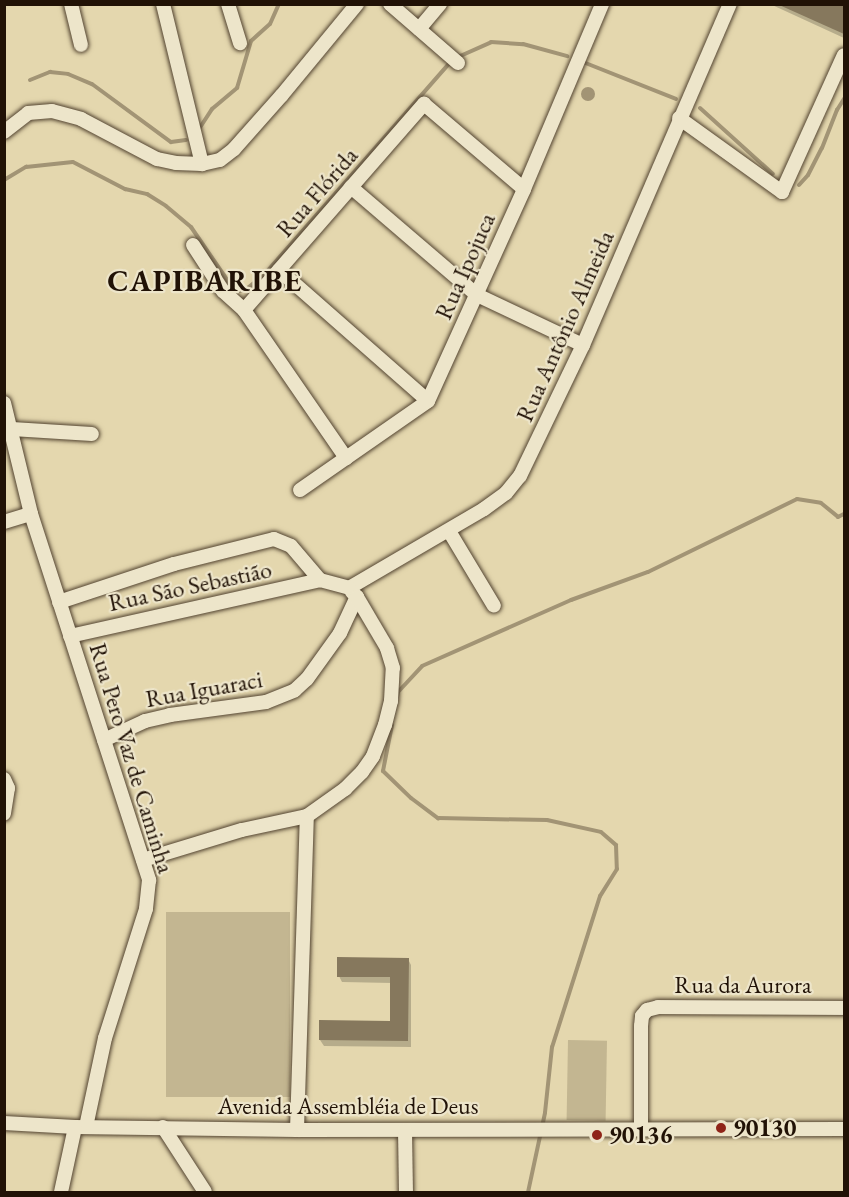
<!DOCTYPE html>
<html>
<head>
<meta charset="utf-8">
<style>
  body { margin:0 }
  #map { position:relative; width:849px; height:1197px; overflow:hidden; background:#e4d7ae; font-family:"EB Garamond",serif }
  div>[style] { position:absolute }
  .green>* { inset:0; background:#c3b691; transform-origin:0 0 }
  .water>* { inset:0; background:#a29475 }
  .round { border-radius:50% }
  .shadow>* { inset:0; background:#0003 }
  .stream>* { height:4px; margin:-2px; padding:0 2px; transform-origin:2px; border-radius:2px; background:#a29475 }
  .building>* { inset:0; background:#86785d }
  .roads { filter:drop-shadow(0 0 2px #524330) drop-shadow(0 0 2px #524330) }
  .street>* { height:14px; margin:-7px; padding:0 7px; transform-origin:7px; border-radius:7px; background:#ede5ca }
  .dots>* { width:16px; height:16px; translate:-50% -50%; box-sizing:border-box; border:3px solid #ede5ca; border-radius:50% }
  span { translate:-50% -50%; white-space:nowrap; text-align:center; line-height:1.15; -webkit-text-stroke:4.5px #ede5ca; paint-order:stroke }
  .street-label { font-size:24px; color:#211206 }
  .poi-label { font-size:24px; color:#211206; font-weight:700 }
  .left { translate:0 -50%; text-align:left }
  .district-label { font-size:30px; color:#211206; font-weight:700; letter-spacing:1.5px }
  .frame { position:absolute; inset:0; border:6px solid #211206; pointer-events:none }
</style>
</head>
<body>
<div id="map">
  <div class="green">
    <div style="left:166px;top:912px;width:124px;height:185px"></div>
    <div style="left:568px;top:1040px;width:39px;height:80px;rotate:1deg"></div>
  </div>
  <div class="water">
    <div class="round" style="left:581px;top:87px;width:14px;height:14px"></div>
  </div>
  <div class="shadow">
    <div style="clip-path:polygon(770px 4px,844px 4px,844px 38px)"></div>
    <div style="clip-path:polygon(408px 959px,411px 965px,411px 1047px,324px 1046px,320px 1040px,320px 1021px,392px 1022px,392px 983px,342px 982px,339px 976px)"></div>
  </div>
  <div class="stream">
    <div style="left:458px;top:57px;width:36px;rotate:-24deg"></div>
    <div style="left:491px;top:42px;width:32px;rotate:4deg"></div>
    <div style="left:523px;top:44px;width:46px;rotate:15.3deg"></div>
    <div style="left:583px;top:62px;width:100px;rotate:21.7deg"></div>
    <div style="left:30px;top:80px;width:22px;rotate:-22deg"></div>
    <div style="left:50px;top:72px;width:18px;rotate:6deg"></div>
    <div style="left:68px;top:74px;width:26px;rotate:23deg"></div>
    <div style="left:92px;top:84px;width:98px;rotate:36.3deg"></div>
    <div style="left:171px;top:142px;width:15px;rotate:-8deg"></div>
    <div style="left:700px;top:108px;width:98px;rotate:42.1deg"></div>
    <div style="left:199px;top:129px;width:24px;rotate:-57deg"></div>
    <div style="left:212px;top:109px;width:33px;rotate:-40deg"></div>
    <div style="left:237px;top:88px;width:49px;rotate:-73.4deg"></div>
    <div style="left:251px;top:41px;width:25px;rotate:-42deg"></div>
    <div style="left:270px;top:24px;width:22px;rotate:-66deg"></div>
    <div style="left:4px;top:180px;width:26px;rotate:-31deg"></div>
    <div style="left:26px;top:167px;width:47px;rotate:-6.1deg"></div>
    <div style="left:73px;top:162px;width:59px;rotate:27.4deg"></div>
    <div style="left:125px;top:189px;width:23px;rotate:13deg"></div>
    <div style="left:147px;top:194px;width:22px;rotate:32deg"></div>
    <div style="left:166px;top:206px;width:33px;rotate:40deg"></div>
    <div style="left:191px;top:227px;width:69px;rotate:55.6deg"></div>
    <div style="left:230px;top:284px;width:11px;rotate:38deg"></div>
    <div style="left:239px;top:291px;width:6px;rotate:-9deg"></div>
    <div style="left:245px;top:290px;width:23px;rotate:-38deg"></div>
    <div style="left:263px;top:276px;width:286px;rotate:-48.8deg"></div>
    <div style="left:799px;top:185px;width:13px;rotate:-48deg"></div>
    <div style="left:808px;top:175px;width:30px;rotate:-63deg"></div>
    <div style="left:822px;top:148px;width:41px;rotate:-68.5deg"></div>
    <div style="left:837px;top:110px;width:13px;rotate:-58deg"></div>
    <div style="left:397px;top:697px;width:5px;rotate:-79deg"></div>
    <div style="left:398px;top:692px;width:35px;rotate:-47deg"></div>
    <div style="left:422px;top:666px;width:163px;rotate:-23.9deg"></div>
    <div style="left:571px;top:600px;width:82px;rotate:-20deg"></div>
    <div style="left:648px;top:572px;width:166px;rotate:-26.1deg"></div>
    <div style="left:797px;top:499px;width:24px;rotate:9deg"></div>
    <div style="left:821px;top:503px;width:22px;rotate:39deg"></div>
    <div style="left:838px;top:517px;width:7px;rotate:-27deg"></div>
    <div style="left:392px;top:725px;width:47px;rotate:101.1deg"></div>
    <div style="left:383px;top:771px;width:39px;rotate:44deg"></div>
    <div style="left:411px;top:798px;width:34px;rotate:37deg"></div>
    <div style="left:438px;top:818px;width:109px;rotate:1.1deg"></div>
    <div style="left:547px;top:820px;width:55px;rotate:12.5deg"></div>
    <div style="left:601px;top:832px;width:20px;rotate:41deg"></div>
    <div style="left:616px;top:845px;width:24px;rotate:88deg"></div>
    <div style="left:617px;top:869px;width:32px;rotate:122deg"></div>
    <div style="left:600px;top:896px;width:158px;rotate:107.6deg"></div>
    <div style="left:552px;top:1047px;width:66px;rotate:96.1deg"></div>
    <div style="left:545px;top:1113px;width:81px;rotate:102.1deg"></div>
  </div>
  <div class="building">
    <div style="clip-path:polygon(777px 4px,844px 4px,844px 34px)"></div>
    <div style="clip-path:polygon(337px 957px,409px 958px,408px 1041px,319px 1040px,319px 1020px,390px 1021px,390px 977px,337px 977px)"></div>
  </div>
  <div class="roads">
    <div class="street">
      <div style="left:71px;top:4px;width:42px;rotate:76.3deg"></div>
      <div style="left:163px;top:4px;width:165px;rotate:76.3deg"></div>
      <div style="left:228px;top:4px;width:41px;rotate:72.9deg"></div>
      <div style="left:390px;top:4px;width:90px;rotate:40.9deg"></div>
      <div style="left:419px;top:29px;width:33px;rotate:-50deg"></div>
      <div style="left:679px;top:118px;width:127px;rotate:35.7deg"></div>
      <div style="left:782px;top:192px;width:150px;rotate:-65.7deg"></div>
      <div style="left:4px;top:132px;width:31px;rotate:-38deg"></div>
      <div style="left:28px;top:113px;width:24px;rotate:-5deg"></div>
      <div style="left:52px;top:111px;width:30px;rotate:15deg"></div>
      <div style="left:81px;top:119px;width:86px;rotate:27.8deg"></div>
      <div style="left:157px;top:159px;width:19px;rotate:12deg"></div>
      <div style="left:176px;top:163px;width:26px;rotate:2deg"></div>
      <div style="left:202px;top:164px;width:18px;rotate:-13deg"></div>
      <div style="left:220px;top:160px;width:18px;rotate:-38deg"></div>
      <div style="left:234px;top:149px;width:72px;rotate:-48.4deg"></div>
      <div style="left:282px;top:95px;width:118px;rotate:-50.5deg"></div>
      <div style="left:351px;top:187px;width:166px;rotate:40.6deg"></div>
      <div style="left:477px;top:295px;width:117px;rotate:25.3deg"></div>
      <div style="left:193px;top:245px;width:55px;rotate:56.9deg"></div>
      <div style="left:223px;top:291px;width:28px;rotate:42deg"></div>
      <div style="left:244px;top:310px;width:180px;rotate:55.4deg"></div>
      <div style="left:279px;top:270px;width:198px;rotate:41.3deg"></div>
      <div style="left:244px;top:310px;width:274px;rotate:-48.9deg"></div>
      <div style="left:424px;top:104px;width:131px;rotate:40.4deg"></div>
      <div style="left:4px;top:403px;width:114px;rotate:76.3deg"></div>
      <div style="left:31px;top:514px;width:385px;rotate:72.1deg"></div>
      <div style="left:149px;top:880px;width:29px;rotate:96deg"></div>
      <div style="left:146px;top:909px;width:135px;rotate:107.6deg"></div>
      <div style="left:105px;top:1038px;width:91px;rotate:102.1deg"></div>
      <div style="left:12px;top:429px;width:80px;rotate:3.6deg"></div>
      <div style="left:300px;top:490px;width:156px;rotate:-34.8deg"></div>
      <div style="left:428px;top:401px;width:233px;rotate:-65.6deg"></div>
      <div style="left:524px;top:189px;width:201px;rotate:-67.1deg"></div>
      <div style="left:4px;top:522px;width:28px;rotate:-17deg"></div>
      <div style="left:449px;top:531px;width:87px;rotate:59deg"></div>
      <div style="left:349px;top:588px;width:156px;rotate:-30.3deg"></div>
      <div style="left:484px;top:509px;width:27px;rotate:-36deg"></div>
      <div style="left:506px;top:493px;width:22px;rotate:-51deg"></div>
      <div style="left:520px;top:476px;width:145px;rotate:-64.3deg"></div>
      <div style="left:583px;top:345px;width:371px;rotate:-66.7deg"></div>
      <div style="left:59px;top:602px;width:121px;rotate:-18.3deg"></div>
      <div style="left:174px;top:564px;width:103px;rotate:-14deg"></div>
      <div style="left:274px;top:539px;width:18px;rotate:22deg"></div>
      <div style="left:291px;top:546px;width:45px;rotate:49.5deg"></div>
      <div style="left:320px;top:580px;width:30px;rotate:15deg"></div>
      <div style="left:70px;top:636px;width:256px;rotate:-12.6deg"></div>
      <div style="left:104px;top:740px;width:45px;rotate:-24.9deg"></div>
      <div style="left:145px;top:721px;width:26px;rotate:-13deg"></div>
      <div style="left:170px;top:715px;width:97px;rotate:-7.7deg"></div>
      <div style="left:266px;top:702px;width:31px;rotate:-22deg"></div>
      <div style="left:295px;top:690px;width:16px;rotate:-43deg"></div>
      <div style="left:307px;top:679px;width:57px;rotate:-54.3deg"></div>
      <div style="left:340px;top:633px;width:40px;rotate:-65deg"></div>
      <div style="left:357px;top:597px;width:7px;rotate:-135deg"></div>
      <div style="left:4px;top:779px;width:10px;rotate:66deg"></div>
      <div style="left:8px;top:788px;width:26px;rotate:99deg"></div>
      <div style="left:143px;top:860px;width:103px;rotate:-16.9deg"></div>
      <div style="left:242px;top:830px;width:66px;rotate:-12.2deg"></div>
      <div style="left:307px;top:816px;width:47px;rotate:-35.4deg"></div>
      <div style="left:345px;top:789px;width:24px;rotate:-45deg"></div>
      <div style="left:362px;top:772px;width:19px;rotate:-55deg"></div>
      <div style="left:373px;top:756px;width:33px;rotate:-69deg"></div>
      <div style="left:385px;top:725px;width:25px;rotate:-76deg"></div>
      <div style="left:391px;top:701px;width:33px;rotate:-87deg"></div>
      <div style="left:393px;top:668px;width:21px;rotate:-107deg"></div>
      <div style="left:387px;top:648px;width:59px;rotate:-120.5deg"></div>
      <div style="left:4px;top:1123px;width:71px;rotate:3.2deg"></div>
      <div style="left:75px;top:1127px;width:222px;rotate:0.8deg"></div>
      <div style="left:297px;top:1130px;width:547px;rotate:-0.1deg"></div>
      <div style="left:163px;top:1127px;width:77px;rotate:57.1deg"></div>
      <div style="left:641px;top:1129px;width:103px;rotate:-90deg"></div>
      <div style="left:641px;top:1026px;width:10px;rotate:-84deg"></div>
      <div style="left:642px;top:1016px;width:8px;rotate:-50deg"></div>
      <div style="left:647px;top:1010px;width:11px;rotate:-15deg"></div>
      <div style="left:658px;top:1007px;width:186px;rotate:0.3deg"></div>
      <div style="left:297px;top:1130px;width:314px;rotate:-88.2deg"></div>
      <div style="left:405px;top:1130px;width:62px;rotate:89.1deg"></div>
      <div style="left:61px;top:1192px;width:66px;rotate:-77.8deg"></div>
    </div>
  </div>
  <div class="dots">
    <div style="left:721px;top:1128px;background:#8f2418"></div>
    <div style="left:597px;top:1135px;background:#8f2418"></div>
  </div>
  <div class="street-label">
    <span style="left:317px;top:192px;rotate:-49deg">Rua Flórida</span>
    <span style="left:465px;top:266px;rotate:-66deg">Rua Ipojuca</span>
    <span style="left:565px;top:326px;rotate:-66deg">Rua Antônio Almeida</span>
    <span style="left:190px;top:586px;rotate:-12deg">Rua São Sebastião</span>
    <span style="left:204px;top:689px;rotate:-10deg">Rua Iguaraci</span>
    <span style="left:132px;top:758px;rotate:73deg">Rua Pero Vaz de Caminha</span>
    <span style="left:743px;top:985px">Rua da Aurora</span>
    <span style="left:348px;top:1106px">Avenida Assembléia de Deus</span>
  </div>
  <div class="poi-label">
    <span class="left" style="left:733px;top:1128px">90130</span>
    <span class="left" style="left:609px;top:1135px">90136</span>
  </div>
  <div class="district-label">
    <span style="left:205px;top:281px">CAPIBARIBE</span>
  </div>
  <div class="frame"></div>
</div>
</body>
</html>
